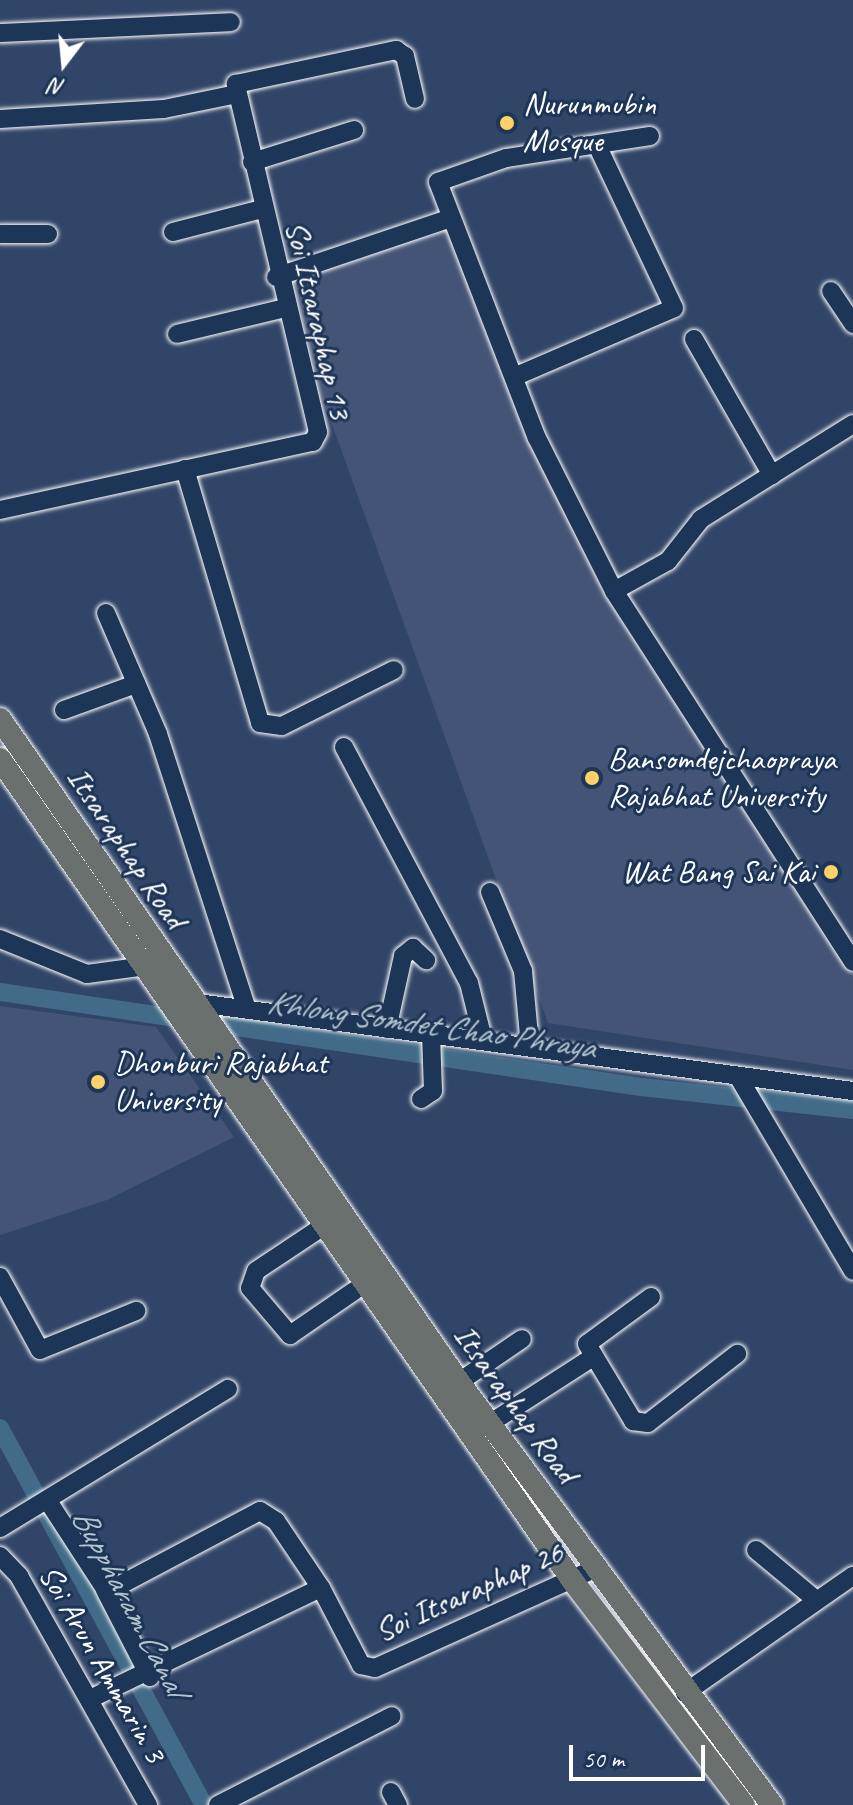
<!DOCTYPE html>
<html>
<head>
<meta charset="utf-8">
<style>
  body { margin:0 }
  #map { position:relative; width:853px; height:1805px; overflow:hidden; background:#314568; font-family:Caveat,sans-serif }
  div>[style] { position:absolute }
  .built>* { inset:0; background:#435477 }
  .canal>* { height:18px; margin:-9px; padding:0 9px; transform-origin:9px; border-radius:9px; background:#416b88 }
  .roads { filter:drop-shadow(0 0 2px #fff) drop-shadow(0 0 2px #fff) }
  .minor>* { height:18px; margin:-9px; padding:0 9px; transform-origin:9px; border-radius:9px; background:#1d3557 }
  .major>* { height:22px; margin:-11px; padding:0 11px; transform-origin:11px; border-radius:11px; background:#6a706d }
  .dots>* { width:22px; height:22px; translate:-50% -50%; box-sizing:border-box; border:4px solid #1d3557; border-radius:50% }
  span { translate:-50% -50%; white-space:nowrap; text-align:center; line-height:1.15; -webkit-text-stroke:6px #1d3557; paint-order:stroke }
  .poi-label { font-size:32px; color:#fff }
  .left { translate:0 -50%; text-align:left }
  .right { translate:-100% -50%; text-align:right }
  .street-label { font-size:32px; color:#fff }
  .water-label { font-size:34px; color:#b3c4cf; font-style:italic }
  .north { position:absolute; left:24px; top:24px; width:80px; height:80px; -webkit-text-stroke:6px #1d3557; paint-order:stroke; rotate:196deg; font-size:22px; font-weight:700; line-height:32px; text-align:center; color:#fff }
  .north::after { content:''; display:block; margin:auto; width:28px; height:36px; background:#fff; clip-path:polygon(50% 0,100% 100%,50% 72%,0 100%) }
  .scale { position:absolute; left:569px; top:1745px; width:136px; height:36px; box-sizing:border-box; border:4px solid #fff; border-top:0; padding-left:10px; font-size:24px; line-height:28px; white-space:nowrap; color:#fff; -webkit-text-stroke:6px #1d3557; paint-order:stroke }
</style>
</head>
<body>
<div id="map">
  <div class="built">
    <div style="clip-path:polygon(451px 219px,602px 591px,848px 967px,853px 964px,853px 1070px,548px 1023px,321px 394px,290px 270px)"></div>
    <div style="clip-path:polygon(0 1006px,156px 1027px,234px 1137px,107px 1200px,0 1235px)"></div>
  </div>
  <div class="canal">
    <div style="left:0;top:992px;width:648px;rotate:8.43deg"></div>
    <div style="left:641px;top:1087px;width:213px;rotate:6.2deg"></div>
    <div style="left:0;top:1428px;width:429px;rotate:61.6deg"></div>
  </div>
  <div class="roads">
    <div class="minor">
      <div style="left:0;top:33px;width:231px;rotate:-2.7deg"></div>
      <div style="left:0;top:119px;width:164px;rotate:-3.5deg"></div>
      <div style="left:164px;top:109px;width:75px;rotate:-11.6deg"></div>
      <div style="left:650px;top:136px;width:146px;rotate:171.3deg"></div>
      <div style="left:506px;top:158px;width:72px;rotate:160.6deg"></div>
      <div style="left:438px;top:182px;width:274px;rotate:68.9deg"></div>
      <div style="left:537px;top:438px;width:171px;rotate:63.3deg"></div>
      <div style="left:614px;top:591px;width:441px;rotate:57.2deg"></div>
      <div style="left:252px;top:162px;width:107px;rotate:-17.4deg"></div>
      <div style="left:173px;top:232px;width:92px;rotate:-14.5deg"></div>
      <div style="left:0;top:234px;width:48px"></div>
      <div style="left:276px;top:277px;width:182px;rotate:-18.6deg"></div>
      <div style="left:831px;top:291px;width:40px;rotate:56deg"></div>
      <div style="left:177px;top:334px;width:111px;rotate:-13.5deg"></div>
      <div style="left:694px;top:339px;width:157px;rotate:60.2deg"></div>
      <div style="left:514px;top:377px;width:174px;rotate:-23.3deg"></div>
      <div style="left:674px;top:308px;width:178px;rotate:-115.3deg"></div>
      <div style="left:185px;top:469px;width:265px;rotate:73.5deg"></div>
      <div style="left:260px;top:723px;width:22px;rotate:8deg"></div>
      <div style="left:282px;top:726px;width:125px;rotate:-26.6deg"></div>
      <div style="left:0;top:510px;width:320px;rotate:-12.3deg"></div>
      <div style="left:313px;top:442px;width:11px;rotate:-63deg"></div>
      <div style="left:318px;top:432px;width:358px;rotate:-103.3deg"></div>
      <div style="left:236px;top:84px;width:164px;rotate:-12deg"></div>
      <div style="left:396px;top:50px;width:11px;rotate:34deg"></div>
      <div style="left:405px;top:56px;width:44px;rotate:76.9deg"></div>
      <div style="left:614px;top:591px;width:62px;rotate:-29.1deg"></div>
      <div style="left:668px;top:561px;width:53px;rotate:-51.8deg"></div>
      <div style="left:701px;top:519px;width:179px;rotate:-32deg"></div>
      <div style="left:106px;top:613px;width:132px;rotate:66.7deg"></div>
      <div style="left:158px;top:734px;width:289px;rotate:72.1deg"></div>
      <div style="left:64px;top:710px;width:77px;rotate:-19.9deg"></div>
      <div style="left:344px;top:747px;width:267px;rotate:62.1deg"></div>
      <div style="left:469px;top:983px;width:58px;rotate:76deg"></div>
      <div style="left:490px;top:892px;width:86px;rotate:67.3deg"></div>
      <div style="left:523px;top:971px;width:75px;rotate:84.7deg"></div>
      <div style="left:0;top:939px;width:94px;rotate:21.9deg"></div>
      <div style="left:87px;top:974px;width:52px;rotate:-7.7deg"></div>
      <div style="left:190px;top:1002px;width:669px;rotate:7.65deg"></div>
      <div style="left:387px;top:1029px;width:75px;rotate:-77.6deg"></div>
      <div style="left:403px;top:956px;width:13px;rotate:-39deg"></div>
      <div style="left:413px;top:948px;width:18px;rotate:43deg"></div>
      <div style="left:739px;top:1078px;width:224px;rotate:59.4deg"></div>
      <div style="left:421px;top:1099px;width:14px;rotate:-34deg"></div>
      <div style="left:433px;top:1091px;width:58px;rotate:-92deg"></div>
      <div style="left:322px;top:1227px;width:79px;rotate:146.3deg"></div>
      <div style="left:256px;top:1271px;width:18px;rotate:109deg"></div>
      <div style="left:250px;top:1288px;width:62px;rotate:49.6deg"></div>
      <div style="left:290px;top:1335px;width:78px;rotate:-34.5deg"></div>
      <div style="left:0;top:1277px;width:83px;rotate:61.3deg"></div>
      <div style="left:40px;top:1350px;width:104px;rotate:-22.1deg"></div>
      <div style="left:651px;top:1297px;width:79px;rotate:143.7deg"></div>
      <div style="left:587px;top:1344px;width:90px;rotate:59.1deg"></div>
      <div style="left:633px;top:1421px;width:15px;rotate:8deg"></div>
      <div style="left:648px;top:1423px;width:113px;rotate:-37.8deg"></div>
      <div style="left:459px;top:1382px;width:76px;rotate:-34.3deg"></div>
      <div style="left:489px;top:1424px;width:120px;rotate:-32.8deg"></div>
      <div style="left:48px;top:1501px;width:108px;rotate:57deg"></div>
      <div style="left:107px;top:1592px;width:173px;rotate:-27.9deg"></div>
      <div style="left:260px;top:1511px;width:19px;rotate:32deg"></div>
      <div style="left:276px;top:1521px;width:81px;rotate:56.1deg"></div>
      <div style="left:0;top:1528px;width:267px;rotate:-31.4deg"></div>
      <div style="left:756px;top:1550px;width:78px;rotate:39.8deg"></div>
      <div style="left:0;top:1556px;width:28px;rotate:46deg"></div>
      <div style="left:19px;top:1576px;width:263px;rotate:60.6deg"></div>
      <div style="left:105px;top:1590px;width:98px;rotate:62.7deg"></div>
      <div style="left:685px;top:1693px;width:205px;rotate:-34.9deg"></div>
      <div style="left:90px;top:1699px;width:256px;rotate:-25.7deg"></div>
      <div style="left:321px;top:1588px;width:87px;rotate:62.5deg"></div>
      <div style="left:361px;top:1665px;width:14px;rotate:12deg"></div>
      <div style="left:375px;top:1668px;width:240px;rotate:-24.3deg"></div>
      <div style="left:391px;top:1792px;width:15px;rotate:62deg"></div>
      <div style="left:218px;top:1805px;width:195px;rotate:-27.1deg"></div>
    </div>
    <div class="major">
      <div style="left:0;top:719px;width:806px;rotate:55.3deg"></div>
      <div style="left:459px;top:1382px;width:526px;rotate:53.5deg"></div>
      <div style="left:0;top:759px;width:1001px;rotate:55.13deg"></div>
      <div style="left:572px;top:1580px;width:283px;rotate:52.6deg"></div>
    </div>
  </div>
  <div class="dots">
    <div style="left:507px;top:123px;background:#ffd166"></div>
    <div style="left:592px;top:778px;background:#ffd166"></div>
    <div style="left:831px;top:872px;background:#ffd166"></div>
    <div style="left:98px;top:1082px;background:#ffd166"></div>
  </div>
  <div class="poi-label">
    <span class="left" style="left:523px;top:123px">Nurunmubin<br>Mosque</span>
    <span class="left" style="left:608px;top:778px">Bansomdejchaopraya<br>Rajabhat University</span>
    <span class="right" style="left:815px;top:872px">Wat Bang Sai Kai</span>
    <span class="left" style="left:114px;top:1082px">Dhonburi Rajabhat<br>University</span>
  </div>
  <div class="street-label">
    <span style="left:318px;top:320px;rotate:77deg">Soi Itsaraphap 13</span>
    <span style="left:126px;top:848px;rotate:56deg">Itsaraphap Road</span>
    <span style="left:515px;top:1404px;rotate:54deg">Itsaraphap Road</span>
    <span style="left:469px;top:1592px;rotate:-24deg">Soi Itsaraphap 26</span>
    <span style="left:102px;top:1664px;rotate:60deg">Soi Arun Ammarin 3</span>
  </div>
  <div class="water-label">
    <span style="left:431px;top:1024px;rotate:8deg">Khlong Somdet Chao Phraya</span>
    <span style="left:130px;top:1601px;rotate:62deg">Buppharam Canal</span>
  </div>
  <div class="north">N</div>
  <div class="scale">50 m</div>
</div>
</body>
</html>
